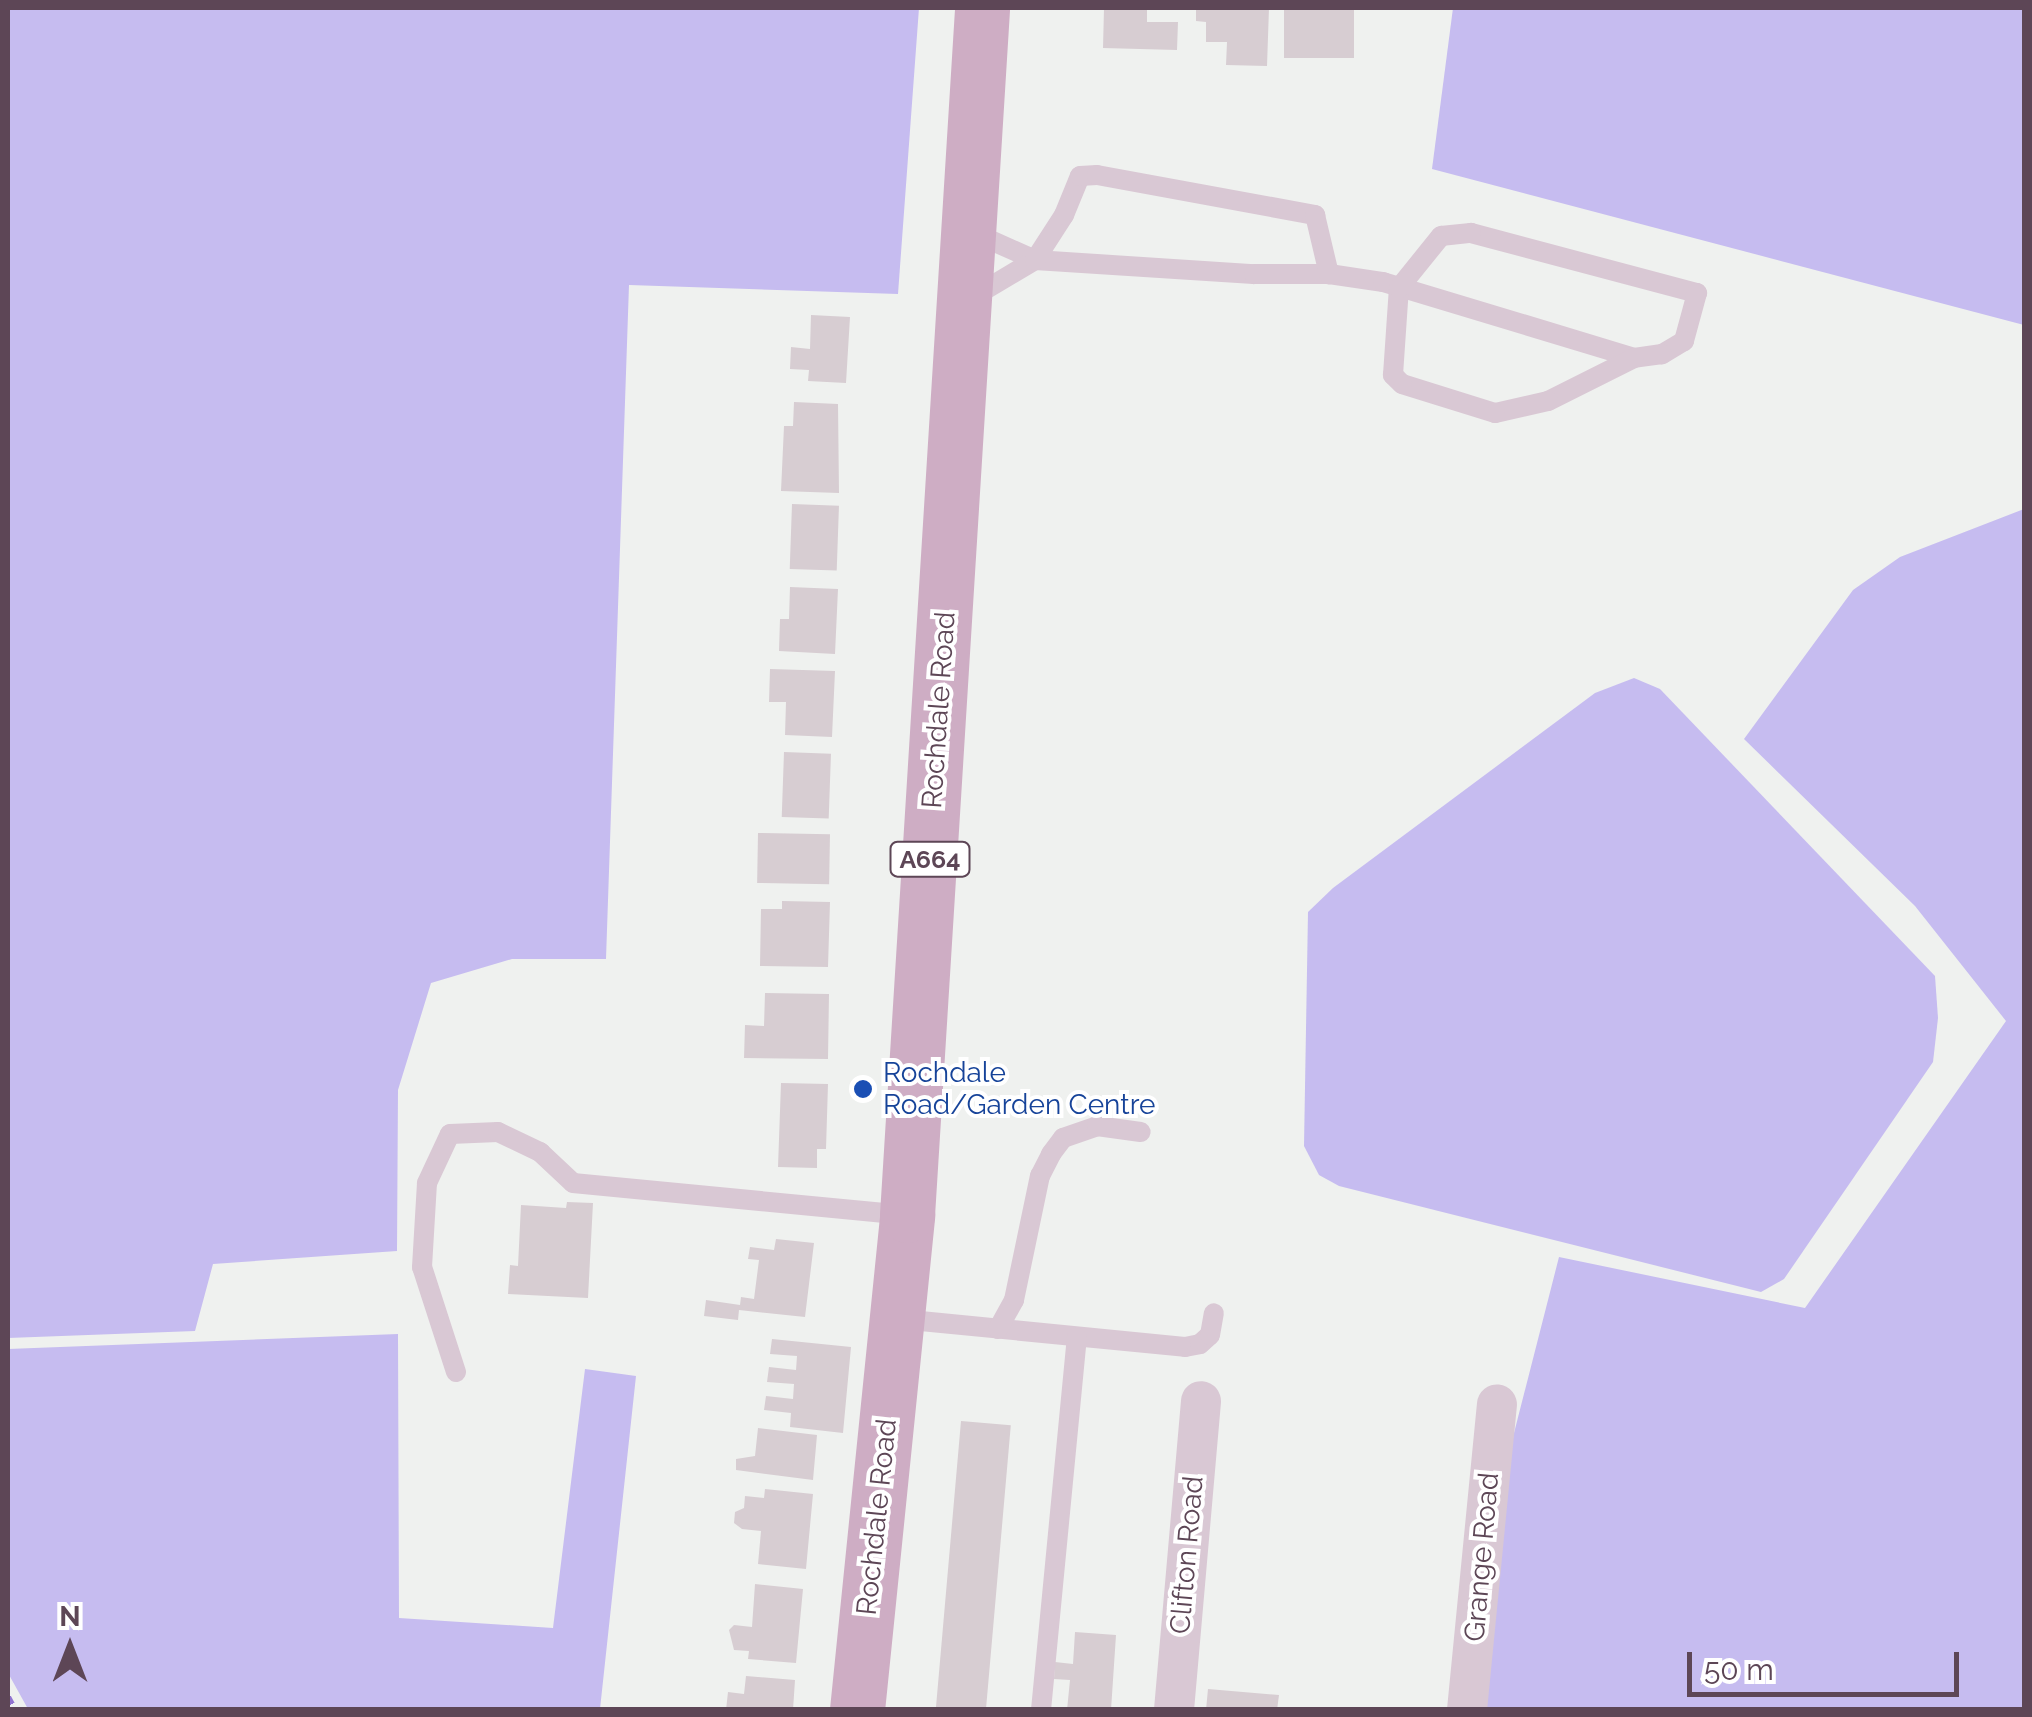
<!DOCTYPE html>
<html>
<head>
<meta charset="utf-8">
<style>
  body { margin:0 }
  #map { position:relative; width:2032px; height:1717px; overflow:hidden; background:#eff1ef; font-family:Raleway,sans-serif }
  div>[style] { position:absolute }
  .green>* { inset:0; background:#c6bcf0 }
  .building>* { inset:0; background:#d7cdd2; transform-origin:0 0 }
  .path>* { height:6px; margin-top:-3px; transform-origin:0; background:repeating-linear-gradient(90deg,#9073cf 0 8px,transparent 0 13px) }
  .service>* { height:20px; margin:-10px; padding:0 10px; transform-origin:10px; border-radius:10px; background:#d9c8d4 }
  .minor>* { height:40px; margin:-20px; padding:0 20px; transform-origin:20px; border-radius:20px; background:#d9c8d4 }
  .primary>* { height:55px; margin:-27.5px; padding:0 27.5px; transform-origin:27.5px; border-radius:27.5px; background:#ceadc4 }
  .dots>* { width:28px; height:28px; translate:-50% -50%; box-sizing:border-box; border:5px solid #fff; border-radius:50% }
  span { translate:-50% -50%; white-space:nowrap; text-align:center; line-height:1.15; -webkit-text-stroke:8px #fff; paint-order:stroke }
  .shield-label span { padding:2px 8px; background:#fff; border:2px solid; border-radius:8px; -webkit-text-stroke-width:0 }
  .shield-label { font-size:25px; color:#5d4656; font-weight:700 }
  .street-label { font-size:28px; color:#5d4656 }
  .transit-label { font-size:28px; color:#164399 }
  .left { translate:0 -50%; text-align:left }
  .frame { position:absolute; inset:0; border:10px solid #5d4656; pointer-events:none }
  .north { position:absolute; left:20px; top:1597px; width:100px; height:100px; -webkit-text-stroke:8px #fff; paint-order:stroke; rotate:0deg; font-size:28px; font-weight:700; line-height:40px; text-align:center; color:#5d4656 }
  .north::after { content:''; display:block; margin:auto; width:35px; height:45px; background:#5d4656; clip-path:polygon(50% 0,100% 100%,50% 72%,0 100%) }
  .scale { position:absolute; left:1687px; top:1652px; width:272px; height:45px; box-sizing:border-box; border:5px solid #5d4656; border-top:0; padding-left:12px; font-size:30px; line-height:35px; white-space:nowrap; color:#5d4656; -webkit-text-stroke:8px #fff; paint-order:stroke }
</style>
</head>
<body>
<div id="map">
  <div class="green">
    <div style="clip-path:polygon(8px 8px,919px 8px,898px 294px,629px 285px,606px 959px,512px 959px,431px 983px,398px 1090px,397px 1251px,213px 1264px,195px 1331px,8px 1338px)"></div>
    <div style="clip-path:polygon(1453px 8px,2024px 8px,2024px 325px,1432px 169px)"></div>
    <div style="clip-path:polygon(2024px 509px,2024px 1709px,1482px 1710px,1502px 1480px,1559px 1257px,1805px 1308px,2006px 1021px,1915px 906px,1744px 739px,1853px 590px,1900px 557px)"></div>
    <div style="clip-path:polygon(1634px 678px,1660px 689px,1935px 976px,1938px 1018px,1933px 1062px,1784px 1279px,1761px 1292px,1339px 1186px,1319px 1175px,1304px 1146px,1308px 912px,1333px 888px,1595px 693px)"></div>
    <div style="clip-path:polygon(398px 1334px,399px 1618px,553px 1628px,585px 1369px,636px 1376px,600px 1709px,28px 1709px,8px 1673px,8px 1349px)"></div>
  </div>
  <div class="building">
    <div style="clip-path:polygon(1104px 8px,1147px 8px,1147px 22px,1178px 22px,1177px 50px,1103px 48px)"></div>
    <div style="clip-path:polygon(1196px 8px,1269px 8px,1267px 66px,1226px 65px,1227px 42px,1206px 42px,1206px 22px,1196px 21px)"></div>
    <div style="left:1284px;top:8px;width:70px;height:50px"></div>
    <div style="clip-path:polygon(811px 315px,850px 317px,846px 383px,808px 381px,809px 370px,790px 369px,791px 347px,810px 349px)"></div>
    <div style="clip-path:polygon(794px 402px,838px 404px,839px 493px,781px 491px,784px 426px,793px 426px)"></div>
    <div style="left:792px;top:504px;width:47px;height:65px;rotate:2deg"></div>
    <div style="clip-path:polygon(790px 587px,838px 589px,835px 654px,779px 651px,780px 619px,789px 619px)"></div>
    <div style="clip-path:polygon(770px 669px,835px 671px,832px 737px,785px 735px,786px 702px,769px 702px)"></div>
    <div style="left:784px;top:752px;width:47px;height:65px;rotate:2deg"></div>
    <div style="left:758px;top:833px;width:72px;height:50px;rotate:1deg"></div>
    <div style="clip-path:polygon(782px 901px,830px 902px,828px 967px,760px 966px,761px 909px,782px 909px)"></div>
    <div style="clip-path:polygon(765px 993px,829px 994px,828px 1059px,744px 1058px,745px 1025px,764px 1026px)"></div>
    <div style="clip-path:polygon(781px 1083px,828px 1084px,826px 1149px,817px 1149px,817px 1168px,778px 1167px)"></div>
    <div style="clip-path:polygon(567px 1202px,593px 1203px,588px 1298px,508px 1294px,510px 1265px,518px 1266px,521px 1205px,566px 1208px)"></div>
    <div style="clip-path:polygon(776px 1239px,814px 1243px,805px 1317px,739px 1310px,738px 1320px,704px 1316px,706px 1300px,740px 1305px,741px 1297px,754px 1299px,759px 1260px,748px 1259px,750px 1247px,774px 1250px)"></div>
    <div style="clip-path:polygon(772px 1339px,851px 1347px,843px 1433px,790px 1427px,791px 1413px,764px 1410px,766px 1396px,793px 1399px,794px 1384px,767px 1382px,769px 1367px,796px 1370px,797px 1356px,770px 1354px)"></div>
    <div style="left:961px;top:1421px;width:50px;height:290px;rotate:5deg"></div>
    <div style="clip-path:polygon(758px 1428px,817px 1435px,813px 1480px,736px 1470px,736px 1459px,755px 1456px)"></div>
    <div style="clip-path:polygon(765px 1489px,813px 1494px,806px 1569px,758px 1564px,761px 1531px,742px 1529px,734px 1523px,735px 1512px,744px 1508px,745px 1496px,764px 1498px)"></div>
    <div style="clip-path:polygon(755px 1584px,803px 1589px,796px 1663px,748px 1659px,749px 1651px,734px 1650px,729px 1630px,734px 1625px,752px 1627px)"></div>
    <div style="clip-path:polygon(1075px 1632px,1116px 1635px,1111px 1710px,1067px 1710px,1070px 1680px,1054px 1679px,1055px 1662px,1073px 1664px)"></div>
    <div style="clip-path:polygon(746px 1676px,795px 1680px,793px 1710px,726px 1710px,728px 1692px,744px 1694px)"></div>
    <div style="clip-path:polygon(1208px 1689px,1279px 1695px,1277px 1710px,1206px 1710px)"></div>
  </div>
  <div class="path">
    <div style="left:8px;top:1697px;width:15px;rotate:62deg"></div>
  </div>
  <div class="service">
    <div style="left:970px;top:231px;width:71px;rotate:24deg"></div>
    <div style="left:1035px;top:260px;width:219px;rotate:3.7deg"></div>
    <div style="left:1254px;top:274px;width:75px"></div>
    <div style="left:1329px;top:274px;width:55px;rotate:8.4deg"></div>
    <div style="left:1383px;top:282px;width:262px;rotate:16.8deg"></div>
    <div style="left:1471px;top:233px;width:234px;rotate:14.9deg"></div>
    <div style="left:1697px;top:293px;width:50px;rotate:105.2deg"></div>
    <div style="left:1684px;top:341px;width:26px;rotate:149deg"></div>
    <div style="left:1662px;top:354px;width:28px;rotate:172deg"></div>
    <div style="left:1634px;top:358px;width:96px;rotate:153.4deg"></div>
    <div style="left:1548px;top:401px;width:54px;rotate:167.2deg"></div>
    <div style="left:1495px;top:413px;width:97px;rotate:-162.7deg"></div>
    <div style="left:1402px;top:384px;width:13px;rotate:-135deg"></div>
    <div style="left:1393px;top:375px;width:87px;rotate:-86.1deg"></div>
    <div style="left:1399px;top:288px;width:67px;rotate:-51.1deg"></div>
    <div style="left:1441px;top:236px;width:30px;rotate:-6deg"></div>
    <div style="left:973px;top:297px;width:72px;rotate:-30.8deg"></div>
    <div style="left:1035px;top:260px;width:54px;rotate:-57.2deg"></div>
    <div style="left:1064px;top:215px;width:42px;rotate:-67.7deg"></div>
    <div style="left:1080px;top:176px;width:17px;rotate:-3deg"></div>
    <div style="left:1097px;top:175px;width:222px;rotate:10.4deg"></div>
    <div style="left:1315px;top:215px;width:61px;rotate:76.7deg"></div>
    <div style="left:900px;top:1319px;width:286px;rotate:5.6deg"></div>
    <div style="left:1185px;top:1347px;width:15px;rotate:-11deg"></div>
    <div style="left:1200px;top:1344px;width:13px;rotate:-42deg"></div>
    <div style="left:1210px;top:1335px;width:22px;rotate:-80deg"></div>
    <div style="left:998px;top:1329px;width:33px;rotate:-61deg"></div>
    <div style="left:1014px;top:1300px;width:127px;rotate:-78.2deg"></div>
    <div style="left:1040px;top:1176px;width:25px;rotate:-63deg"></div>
    <div style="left:1051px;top:1154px;width:20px;rotate:-53deg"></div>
    <div style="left:1063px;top:1138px;width:36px;rotate:-19deg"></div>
    <div style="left:1097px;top:1126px;width:44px;rotate:7.8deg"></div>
    <div style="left:456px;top:1372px;width:110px;rotate:-107.9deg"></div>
    <div style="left:422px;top:1267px;width:84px;rotate:-86.6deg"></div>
    <div style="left:427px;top:1183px;width:54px;rotate:-64.9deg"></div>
    <div style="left:450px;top:1134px;width:48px;rotate:-2.4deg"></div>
    <div style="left:498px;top:1132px;width:47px;rotate:25.5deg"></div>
    <div style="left:540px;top:1152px;width:45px;rotate:43.2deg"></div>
    <div style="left:573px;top:1183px;width:334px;rotate:5.5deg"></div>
    <div style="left:1041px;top:1710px;width:374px;rotate:-84.5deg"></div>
  </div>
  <div class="minor">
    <div style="left:1174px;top:1710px;width:310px;rotate:-85deg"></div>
    <div style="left:1467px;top:1710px;width:307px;rotate:-84.4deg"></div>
  </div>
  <div class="primary">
    <div style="left:857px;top:1710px;width:498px;rotate:-84.2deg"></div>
    <div style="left:907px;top:1215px;width:1209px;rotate:-86.44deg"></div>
  </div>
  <div class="dots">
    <div style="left:863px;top:1089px;background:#1a4fb4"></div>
  </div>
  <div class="shield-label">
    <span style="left:930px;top:859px">A664</span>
  </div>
  <div class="street-label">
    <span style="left:939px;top:710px;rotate:-86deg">Rochdale Road</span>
    <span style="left:877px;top:1517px;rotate:-84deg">Rochdale Road</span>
    <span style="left:1187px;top:1555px;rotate:-85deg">Clifton Road</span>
    <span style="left:1482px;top:1557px;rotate:-85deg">Grange Road</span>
  </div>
  <div class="transit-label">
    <span class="left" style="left:883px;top:1089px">Rochdale<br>Road/Garden Centre</span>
  </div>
  <div class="frame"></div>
  <div class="north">N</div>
  <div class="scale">50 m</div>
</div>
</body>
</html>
